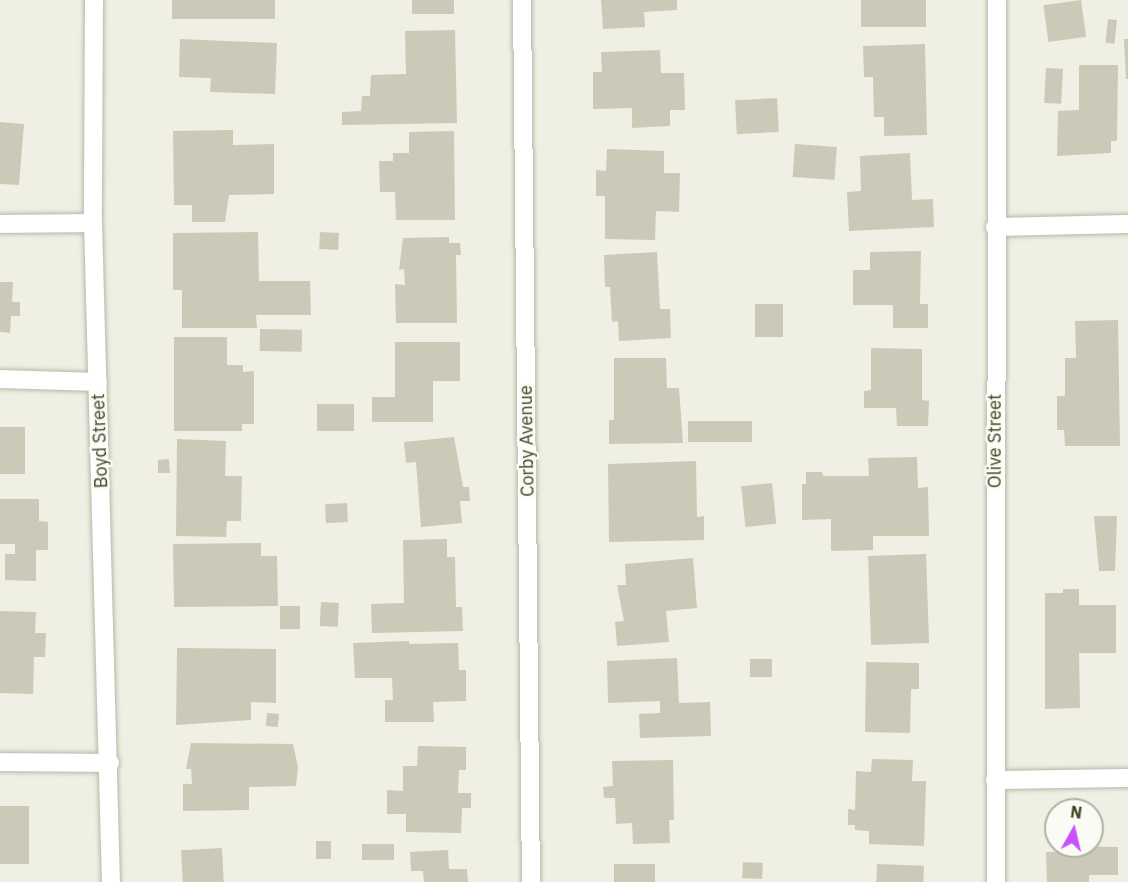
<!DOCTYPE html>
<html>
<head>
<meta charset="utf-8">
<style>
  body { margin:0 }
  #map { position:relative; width:1128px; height:882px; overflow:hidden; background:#efefe4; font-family:"IBM Plex Sans",sans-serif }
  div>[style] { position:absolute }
  .building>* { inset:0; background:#cbcab9; transform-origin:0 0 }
  .roads { filter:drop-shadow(0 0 2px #b6b8a6) drop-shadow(0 0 2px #b6b8a6) }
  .service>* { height:18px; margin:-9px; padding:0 9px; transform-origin:9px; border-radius:9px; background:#fff }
  .minor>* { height:18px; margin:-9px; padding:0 9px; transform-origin:9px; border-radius:9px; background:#fff }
  .tertiary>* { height:18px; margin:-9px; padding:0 9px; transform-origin:9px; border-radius:9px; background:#fff }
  span { translate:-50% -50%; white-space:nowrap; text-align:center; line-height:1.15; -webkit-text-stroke:5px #fbfbf6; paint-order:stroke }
  .street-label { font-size:18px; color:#3e4421 }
  .north { position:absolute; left:1044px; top:798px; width:60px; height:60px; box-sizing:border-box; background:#fbfbf6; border:2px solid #afb2a1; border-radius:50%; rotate:8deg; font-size:16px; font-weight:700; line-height:24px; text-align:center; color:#3e4421 }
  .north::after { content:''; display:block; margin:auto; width:21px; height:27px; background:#c752ff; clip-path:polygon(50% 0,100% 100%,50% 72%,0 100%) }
</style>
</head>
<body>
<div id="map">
  <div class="building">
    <div style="left:172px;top:0;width:103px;height:19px"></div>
    <div style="left:412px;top:0;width:42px;height:14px"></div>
    <div style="clip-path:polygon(601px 0,677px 0,677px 10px,644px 12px,645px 27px,603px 29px)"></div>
    <div style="left:861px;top:0;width:65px;height:27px"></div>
    <div style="left:1081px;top:0;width:37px;height:38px;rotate:82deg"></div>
    <div style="left:1108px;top:19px;width:9px;height:24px;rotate:6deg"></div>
    <div style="clip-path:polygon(455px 30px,457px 123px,342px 125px,342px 112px,361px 111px,362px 96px,370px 96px,371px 75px,406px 74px,405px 31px)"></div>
    <div style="clip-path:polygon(180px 39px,277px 43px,275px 94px,210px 92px,211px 78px,179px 77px)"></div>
    <div style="clip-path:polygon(1124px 39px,1128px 39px,1128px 79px,1126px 79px)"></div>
    <div style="clip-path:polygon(925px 44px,927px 135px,884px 136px,884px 117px,874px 117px,873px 77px,864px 77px,863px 46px)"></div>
    <div style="clip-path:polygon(660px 50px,661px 73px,684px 73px,685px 110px,670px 110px,670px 126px,632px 128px,632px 108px,593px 109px,593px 72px,602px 72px,601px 52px)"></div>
    <div style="clip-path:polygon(1079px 65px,1118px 65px,1117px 141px,1111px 141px,1111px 153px,1057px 156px,1058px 111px,1079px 110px)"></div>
    <div style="left:1046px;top:68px;width:17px;height:35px;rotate:3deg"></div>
    <div style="left:777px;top:98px;width:34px;height:42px;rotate:87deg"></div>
    <div style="clip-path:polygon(0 122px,24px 124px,19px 185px,0 184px)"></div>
    <div style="clip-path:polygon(233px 130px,233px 145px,274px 144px,274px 194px,229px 195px,225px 222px,192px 222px,192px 205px,174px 205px,173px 131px)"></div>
    <div style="clip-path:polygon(454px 131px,455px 220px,396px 220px,395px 192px,380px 192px,379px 161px,393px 161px,393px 153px,409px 153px,409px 132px)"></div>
    <div style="left:795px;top:144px;width:42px;height:33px;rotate:4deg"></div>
    <div style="clip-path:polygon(607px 149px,664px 151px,664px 173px,680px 173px,679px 212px,656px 211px,655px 240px,605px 239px,605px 196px,596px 196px,596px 170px,606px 171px)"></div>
    <div style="clip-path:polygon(910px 153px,912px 200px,933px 199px,934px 227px,849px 231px,847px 192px,861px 191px,860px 156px)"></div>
    <div style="clip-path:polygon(258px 232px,259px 281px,310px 281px,311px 315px,256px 315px,257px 328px,182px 328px,182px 290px,173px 290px,173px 233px)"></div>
    <div style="left:320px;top:232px;width:19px;height:17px;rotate:3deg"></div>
    <div style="clip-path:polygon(449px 237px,449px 243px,460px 243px,461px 255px,456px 255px,457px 323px,396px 323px,395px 284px,405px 285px,404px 269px,399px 270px,403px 238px)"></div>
    <div style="clip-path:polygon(921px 251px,920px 304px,928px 304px,928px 328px,893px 328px,893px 305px,853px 305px,853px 270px,870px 270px,870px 252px)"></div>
    <div style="clip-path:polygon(657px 252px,660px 309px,670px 309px,671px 338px,619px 341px,618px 321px,612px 322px,610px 287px,605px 287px,604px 255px)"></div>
    <div style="clip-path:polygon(0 282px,13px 282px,12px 302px,20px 302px,20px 316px,11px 316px,10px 333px,0 332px)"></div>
    <div style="left:755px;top:304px;width:28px;height:33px"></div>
    <div style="clip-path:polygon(1118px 320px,1120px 446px,1065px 446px,1064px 430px,1057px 430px,1057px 396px,1065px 396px,1065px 358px,1076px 358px,1075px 321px)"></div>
    <div style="left:260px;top:329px;width:42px;height:22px;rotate:1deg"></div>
    <div style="clip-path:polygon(174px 337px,227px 337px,227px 365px,243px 365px,243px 372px,254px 371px,254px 424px,242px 424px,242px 431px,174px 431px)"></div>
    <div style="clip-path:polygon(395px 342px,460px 342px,460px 381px,433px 381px,433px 422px,372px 422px,372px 397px,395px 397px)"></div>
    <div style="clip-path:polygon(871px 348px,922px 349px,922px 400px,929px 401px,928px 426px,897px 426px,896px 408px,864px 408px,864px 391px,871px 390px)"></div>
    <div style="clip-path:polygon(614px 358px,666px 358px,667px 388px,679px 388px,683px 443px,609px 444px,609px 420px,614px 420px)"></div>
    <div style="left:317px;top:404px;width:37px;height:27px"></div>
    <div style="left:688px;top:421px;width:64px;height:21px"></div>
    <div style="left:0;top:427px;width:25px;height:47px"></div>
    <div style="clip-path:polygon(454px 437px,463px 487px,469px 487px,470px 501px,460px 501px,462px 523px,421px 527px,416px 462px,406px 463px,404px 442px)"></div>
    <div style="clip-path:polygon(177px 439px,226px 441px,225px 476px,242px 476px,241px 521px,227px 521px,226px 537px,176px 536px)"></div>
    <div style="clip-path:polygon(917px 457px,918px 488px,928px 487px,929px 536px,873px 536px,873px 550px,831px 551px,831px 519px,802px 520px,802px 484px,806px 484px,806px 472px,822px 472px,823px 476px,869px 476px,868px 458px)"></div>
    <div style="clip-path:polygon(169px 459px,170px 473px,158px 473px,158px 460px)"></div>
    <div style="clip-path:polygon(696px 461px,697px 517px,704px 516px,704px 540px,609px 542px,608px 464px)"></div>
    <div style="left:772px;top:483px;width:41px;height:31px;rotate:84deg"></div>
    <div style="clip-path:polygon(0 499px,39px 499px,39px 521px,48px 522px,48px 550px,36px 550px,36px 581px,5px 580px,5px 554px,15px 554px,15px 544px,0 544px)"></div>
    <div style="left:347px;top:503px;width:19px;height:22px;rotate:87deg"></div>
    <div style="clip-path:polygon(1094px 516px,1117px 516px,1115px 571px,1099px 571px)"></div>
    <div style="clip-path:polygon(447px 539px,447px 557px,455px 557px,456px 607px,462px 607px,463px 631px,372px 633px,371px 604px,404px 603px,403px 540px)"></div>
    <div style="clip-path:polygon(261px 543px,261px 556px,277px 556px,278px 606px,174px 607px,173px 544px)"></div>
    <div style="left:926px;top:554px;width:89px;height:58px;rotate:88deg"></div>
    <div style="clip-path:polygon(693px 558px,697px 608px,666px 611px,669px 642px,617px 646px,615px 622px,624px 621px,617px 585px,626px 585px,625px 564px)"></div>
    <div style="clip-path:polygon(1063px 589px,1079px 589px,1079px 605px,1116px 605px,1116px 653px,1079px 653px,1080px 708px,1045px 709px,1045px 593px,1063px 593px)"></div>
    <div style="left:321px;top:602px;width:18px;height:24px;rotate:3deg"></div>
    <div style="left:280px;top:606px;width:20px;height:23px"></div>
    <div style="clip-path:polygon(0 611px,36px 612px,35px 633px,46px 633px,45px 657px,34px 657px,33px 694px,0 693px)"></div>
    <div style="clip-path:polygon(409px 641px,409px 644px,458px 643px,459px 670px,466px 670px,466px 701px,433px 702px,434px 722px,385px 722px,385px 700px,393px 700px,392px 678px,355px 678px,353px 643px)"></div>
    <div style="clip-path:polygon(177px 648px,276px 649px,276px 703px,251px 702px,251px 720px,176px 725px)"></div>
    <div style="clip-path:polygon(677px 658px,679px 703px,710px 702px,711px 736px,640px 738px,639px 714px,660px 713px,660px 701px,608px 703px,607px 661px)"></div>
    <div style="left:750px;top:659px;width:22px;height:18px"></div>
    <div style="clip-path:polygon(866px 662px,919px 663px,919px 689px,911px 689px,910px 733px,865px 732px)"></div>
    <div style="left:267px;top:713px;width:12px;height:13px;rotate:5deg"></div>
    <div style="clip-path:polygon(191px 743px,293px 744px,298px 767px,296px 786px,249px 787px,249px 810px,183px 811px,183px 784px,192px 784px,191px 769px,186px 769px)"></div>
    <div style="clip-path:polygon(418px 746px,466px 747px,466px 770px,459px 770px,458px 793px,471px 793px,471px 808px,462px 808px,461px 833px,406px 832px,406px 814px,387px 814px,387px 790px,403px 791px,403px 766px,417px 766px)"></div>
    <div style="clip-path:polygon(872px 759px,913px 760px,912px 781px,926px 781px,924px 846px,869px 844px,869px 831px,855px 830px,855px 825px,848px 825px,848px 809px,855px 810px,856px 771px,871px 772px)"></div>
    <div style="clip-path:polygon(673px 760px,674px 820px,669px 820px,670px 843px,633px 844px,632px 823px,616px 824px,615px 798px,604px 798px,603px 787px,613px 786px,612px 761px)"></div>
    <div style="left:0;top:806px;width:29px;height:58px"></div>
    <div style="left:316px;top:841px;width:15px;height:18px"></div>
    <div style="left:362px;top:844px;width:32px;height:16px"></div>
    <div style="clip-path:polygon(1066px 846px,1118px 847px,1118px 875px,1089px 875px,1089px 882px,1047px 882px,1046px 852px,1066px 852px)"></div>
    <div style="left:222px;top:848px;width:34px;height:41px;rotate:87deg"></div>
    <div style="clip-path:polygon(448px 850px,449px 869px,467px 869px,468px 882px,424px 882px,423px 871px,411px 871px,410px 852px)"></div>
    <div style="left:743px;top:862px;width:20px;height:16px;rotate:3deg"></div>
    <div style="left:655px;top:864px;width:18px;height:41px;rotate:90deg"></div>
    <div style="left:877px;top:864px;width:47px;height:18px;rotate:2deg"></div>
  </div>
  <div class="roads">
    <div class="service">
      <div style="left:0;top:224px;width:93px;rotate:-0.6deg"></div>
      <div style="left:0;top:379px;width:98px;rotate:1.8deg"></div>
      <div style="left:0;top:762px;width:110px;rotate:0.5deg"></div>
    </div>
    <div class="minor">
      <div style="left:94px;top:0;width:223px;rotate:90.3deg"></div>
      <div style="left:93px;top:223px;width:659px;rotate:88.44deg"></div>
      <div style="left:995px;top:227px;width:133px;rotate:-1.3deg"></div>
      <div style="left:995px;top:780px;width:133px;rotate:-0.9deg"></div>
      <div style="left:996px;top:882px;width:882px;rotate:-89.94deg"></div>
    </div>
    <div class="tertiary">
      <div style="left:522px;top:0;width:882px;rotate:89.42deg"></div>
    </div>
  </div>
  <div class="street-label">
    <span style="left:100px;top:441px;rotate:-92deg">Boyd Street</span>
    <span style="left:527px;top:441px;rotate:-91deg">Corby Avenue</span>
    <span style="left:995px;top:441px;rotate:-90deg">Olive Street</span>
  </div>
  <div class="north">N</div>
</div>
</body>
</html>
